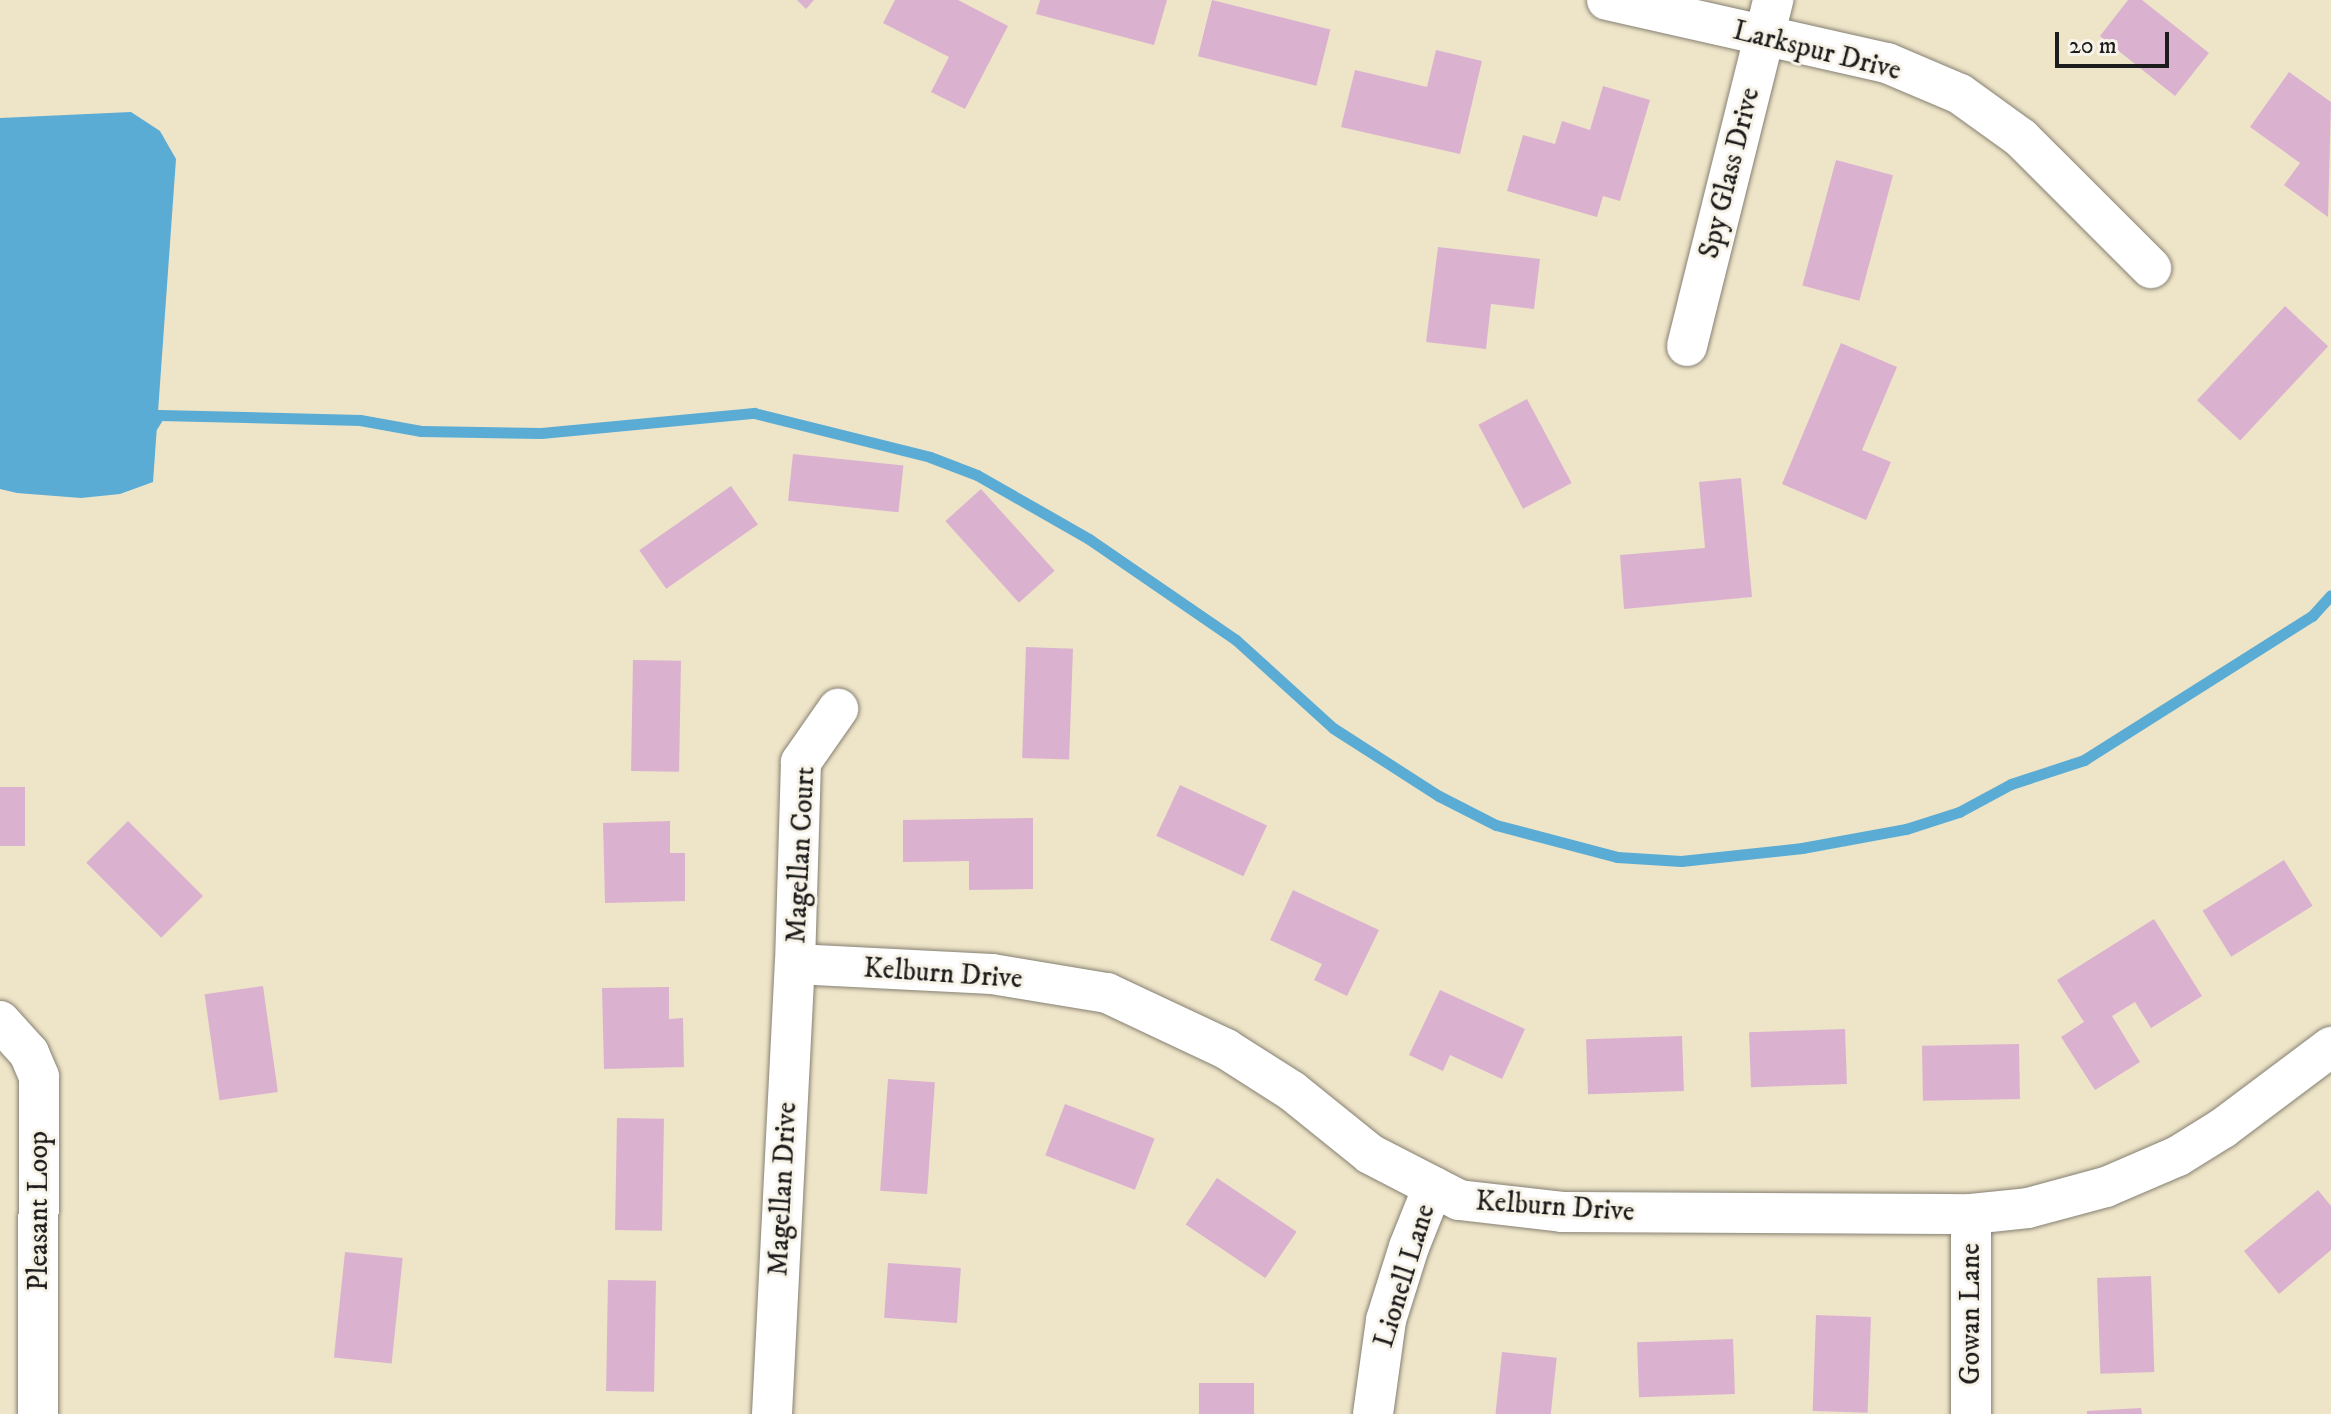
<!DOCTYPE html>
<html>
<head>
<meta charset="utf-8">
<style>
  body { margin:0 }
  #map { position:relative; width:2331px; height:1414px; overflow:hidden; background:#eee4c8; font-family:"IM FELL DW Pica",serif }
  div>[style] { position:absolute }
  .water>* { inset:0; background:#5aacd5 }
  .stream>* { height:11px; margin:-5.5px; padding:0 5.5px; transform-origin:5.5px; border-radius:5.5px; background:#5aacd5 }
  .building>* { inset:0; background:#dab2d0; transform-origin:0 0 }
  .roads { filter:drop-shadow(0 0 2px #858072) drop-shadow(0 0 2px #858072) }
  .street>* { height:40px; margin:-20px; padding:0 20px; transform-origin:20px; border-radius:20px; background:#fff }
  span { translate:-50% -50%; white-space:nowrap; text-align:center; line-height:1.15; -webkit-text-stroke:6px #f7f3e8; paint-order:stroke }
  .street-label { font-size:28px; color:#1c1c1c }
  .scale { position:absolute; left:2055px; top:32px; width:114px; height:36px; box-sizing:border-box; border:4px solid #1c1c1c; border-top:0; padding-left:10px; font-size:24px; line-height:28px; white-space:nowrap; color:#1c1c1c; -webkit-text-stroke:6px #f7f3e8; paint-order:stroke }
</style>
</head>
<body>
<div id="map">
  <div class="water">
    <div style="clip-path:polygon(131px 112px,160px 131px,176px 159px,153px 482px,120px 494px,81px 498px,17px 493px,0 489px,0 118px)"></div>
  </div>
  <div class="stream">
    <div style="left:152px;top:426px;width:13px;rotate:-58deg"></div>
    <div style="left:159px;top:415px;width:201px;rotate:1.4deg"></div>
    <div style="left:360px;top:420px;width:62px;rotate:10.2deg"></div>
    <div style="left:421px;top:431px;width:120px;rotate:1deg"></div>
    <div style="left:541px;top:433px;width:214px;rotate:-5.4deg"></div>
    <div style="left:754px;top:413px;width:181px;rotate:14deg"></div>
    <div style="left:930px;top:457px;width:50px;rotate:21deg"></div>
    <div style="left:977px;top:475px;width:129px;rotate:29.7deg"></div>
    <div style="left:1089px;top:539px;width:178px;rotate:34.5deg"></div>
    <div style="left:1236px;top:640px;width:131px;rotate:42.2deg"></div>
    <div style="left:1333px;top:728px;width:126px;rotate:32.7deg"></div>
    <div style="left:1439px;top:796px;width:64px;rotate:27deg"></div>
    <div style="left:1496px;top:825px;width:125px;rotate:14.8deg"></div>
    <div style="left:1617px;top:857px;width:64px;rotate:3.6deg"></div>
    <div style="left:1681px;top:861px;width:122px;rotate:-6.1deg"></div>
    <div style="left:1802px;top:848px;width:106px;rotate:-10.4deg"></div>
    <div style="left:1906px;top:829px;width:56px;rotate:-17.8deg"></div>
    <div style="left:1959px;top:812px;width:59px;rotate:-28.3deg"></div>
    <div style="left:2011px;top:784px;width:77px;rotate:-18.2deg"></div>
    <div style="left:2084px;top:760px;width:270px;rotate:-32.3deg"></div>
    <div style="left:2312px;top:616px;width:28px;rotate:-48deg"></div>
  </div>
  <div class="building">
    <div style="clip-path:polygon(797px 0,814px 0,806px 9px)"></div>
    <div style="clip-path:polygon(895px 0,958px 0,1008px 26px,965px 109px,931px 92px,949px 57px,883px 23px)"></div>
    <div style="clip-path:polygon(1040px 0,1167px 0,1154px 45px,1036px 14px)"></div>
    <div style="left:1212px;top:0;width:122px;height:58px;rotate:14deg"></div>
    <div style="clip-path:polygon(2128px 0,2142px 0,2209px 53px,2175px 96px,2100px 36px)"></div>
    <div style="clip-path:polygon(1436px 50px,1482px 61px,1460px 154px,1341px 127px,1355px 70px,1427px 87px)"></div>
    <div style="clip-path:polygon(2289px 72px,2331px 102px,2328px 217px,2284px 185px,2300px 163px,2250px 127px)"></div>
    <div style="clip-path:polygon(1603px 86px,1650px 100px,1620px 201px,1603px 196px,1597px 217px,1507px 191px,1523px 135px,1555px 144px,1562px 121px,1590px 130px)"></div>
    <div style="left:1836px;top:160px;width:59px;height:130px;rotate:15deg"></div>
    <div style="clip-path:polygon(1438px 247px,1540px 259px,1534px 309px,1491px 304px,1486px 349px,1426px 342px)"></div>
    <div style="left:2285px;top:306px;width:59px;height:129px;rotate:43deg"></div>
    <div style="clip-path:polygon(1841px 343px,1897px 367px,1862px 450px,1891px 462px,1866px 520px,1782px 484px)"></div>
    <div style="left:1527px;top:399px;width:95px;height:55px;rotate:62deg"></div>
    <div style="left:793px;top:454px;width:111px;height:47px;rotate:6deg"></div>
    <div style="clip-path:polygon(1741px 478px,1752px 597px,1624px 609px,1620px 555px,1705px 548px,1699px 482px)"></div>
    <div style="left:731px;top:486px;width:47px;height:112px;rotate:55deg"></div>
    <div style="left:981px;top:489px;width:110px;height:48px;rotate:48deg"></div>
    <div style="left:1026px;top:647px;width:47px;height:111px;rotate:2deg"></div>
    <div style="left:633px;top:660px;width:48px;height:111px;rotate:1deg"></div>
    <div style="left:1180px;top:785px;width:96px;height:56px;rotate:25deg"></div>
    <div style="left:0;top:787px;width:25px;height:59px"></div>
    <div style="clip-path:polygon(1033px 818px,1033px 889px,969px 890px,969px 861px,903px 862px,903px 820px)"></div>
    <div style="left:128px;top:821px;width:106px;height:59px;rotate:45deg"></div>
    <div style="clip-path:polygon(670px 821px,670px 853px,685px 853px,685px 901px,605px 903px,603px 823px)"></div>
    <div style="left:2284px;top:860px;width:54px;height:96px;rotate:58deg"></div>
    <div style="clip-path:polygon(1293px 890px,1379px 930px,1347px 996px,1314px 980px,1322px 964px,1270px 940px)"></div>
    <div style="clip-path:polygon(2154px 919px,2202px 996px,2151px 1028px,2135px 1002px,2112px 1016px,2140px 1062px,2095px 1090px,2061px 1037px,2084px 1022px,2057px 980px)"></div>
    <div style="left:263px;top:986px;width:107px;height:59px;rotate:82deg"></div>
    <div style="clip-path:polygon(669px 987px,669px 1019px,683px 1018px,684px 1067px,604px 1069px,602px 988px)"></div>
    <div style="clip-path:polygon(1440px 990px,1525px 1029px,1502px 1079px,1450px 1055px,1443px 1071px,1409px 1055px)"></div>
    <div style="left:1845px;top:1029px;width:55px;height:96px;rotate:88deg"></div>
    <div style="left:1682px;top:1036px;width:55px;height:96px;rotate:88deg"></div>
    <div style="left:2019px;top:1044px;width:55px;height:97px;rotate:89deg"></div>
    <div style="left:888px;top:1079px;width:47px;height:112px;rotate:4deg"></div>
    <div style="left:1065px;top:1104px;width:96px;height:55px;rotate:21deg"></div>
    <div style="left:617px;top:1118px;width:47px;height:112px;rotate:1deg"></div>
    <div style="left:1217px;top:1178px;width:96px;height:56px;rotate:34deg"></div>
    <div style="clip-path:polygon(2318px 1190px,2331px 1206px,2331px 1250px,2279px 1294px,2244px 1251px)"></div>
    <div style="left:345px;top:1252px;width:58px;height:106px;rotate:6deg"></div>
    <div style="left:888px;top:1263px;width:73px;height:55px;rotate:4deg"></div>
    <div style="left:2151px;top:1276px;width:96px;height:54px;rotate:88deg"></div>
    <div style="left:608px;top:1280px;width:48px;height:111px;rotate:1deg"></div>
    <div style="left:1816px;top:1315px;width:55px;height:96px;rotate:2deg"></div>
    <div style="left:1733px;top:1339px;width:55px;height:96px;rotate:88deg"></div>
    <div style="left:1502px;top:1352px;width:55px;height:62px;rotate:6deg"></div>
    <div style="left:1254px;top:1383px;width:31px;height:55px;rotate:90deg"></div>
    <div style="clip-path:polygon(2141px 1408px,2142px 1414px,2087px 1414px,2087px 1411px)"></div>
  </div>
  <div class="roads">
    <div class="street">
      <div style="left:1607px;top:0;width:287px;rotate:12.7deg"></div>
      <div style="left:1887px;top:63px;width:79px;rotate:23deg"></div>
      <div style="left:1960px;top:94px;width:75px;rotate:35.8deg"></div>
      <div style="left:2021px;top:138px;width:184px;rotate:45deg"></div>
      <div style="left:1687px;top:346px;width:357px;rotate:-76deg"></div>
      <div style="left:795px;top:964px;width:197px;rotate:2.9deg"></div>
      <div style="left:992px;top:974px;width:117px;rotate:9.4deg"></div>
      <div style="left:1107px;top:993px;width:132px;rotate:25.2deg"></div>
      <div style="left:1226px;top:1049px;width:78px;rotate:32.5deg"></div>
      <div style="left:1292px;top:1091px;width:100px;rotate:38.9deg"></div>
      <div style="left:1370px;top:1154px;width:100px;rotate:27.3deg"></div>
      <div style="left:1459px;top:1200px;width:104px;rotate:6.6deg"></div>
      <div style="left:1562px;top:1212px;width:409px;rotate:0.3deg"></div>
      <div style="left:1971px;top:1214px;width:57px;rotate:-6deg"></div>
      <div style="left:2028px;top:1208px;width:81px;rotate:-15.1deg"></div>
      <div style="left:2106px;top:1187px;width:78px;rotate:-23.3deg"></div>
      <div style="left:2178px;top:1156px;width:53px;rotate:-31.9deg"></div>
      <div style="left:2223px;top:1128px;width:135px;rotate:-36.9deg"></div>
      <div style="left:0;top:1021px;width:43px;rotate:47.8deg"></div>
      <div style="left:29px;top:1053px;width:26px;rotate:67deg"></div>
      <div style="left:39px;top:1077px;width:337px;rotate:90.2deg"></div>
      <div style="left:1971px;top:1214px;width:200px;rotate:90deg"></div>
      <div style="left:772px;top:1414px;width:451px;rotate:-87.1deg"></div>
      <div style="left:795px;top:964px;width:202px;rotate:-88.3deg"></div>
      <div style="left:801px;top:762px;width:65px;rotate:-55.1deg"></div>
      <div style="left:1373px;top:1414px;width:95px;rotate:-82.1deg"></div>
      <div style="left:1386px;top:1320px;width:77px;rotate:-72.5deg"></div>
      <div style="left:1409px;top:1247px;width:65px;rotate:-68.2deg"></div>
    </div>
  </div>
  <div class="street-label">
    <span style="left:1817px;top:51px;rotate:14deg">Larkspur Drive</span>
    <span style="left:1730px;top:173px;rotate:-76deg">Spy Glass Drive</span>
    <span style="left:801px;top:855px;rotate:-87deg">Magellan Court</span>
    <span style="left:943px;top:974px;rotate:4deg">Kelburn Drive</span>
    <span style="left:783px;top:1189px;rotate:-87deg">Magellan Drive</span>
    <span style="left:1555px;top:1207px;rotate:4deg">Kelburn Drive</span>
    <span style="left:39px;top:1211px;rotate:-90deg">Pleasant Loop</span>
    <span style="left:1405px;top:1276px;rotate:-73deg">Lionell Lane</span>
    <span style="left:1971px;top:1314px;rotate:-90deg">Gowan Lane</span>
  </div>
  <div class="scale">20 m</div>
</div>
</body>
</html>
